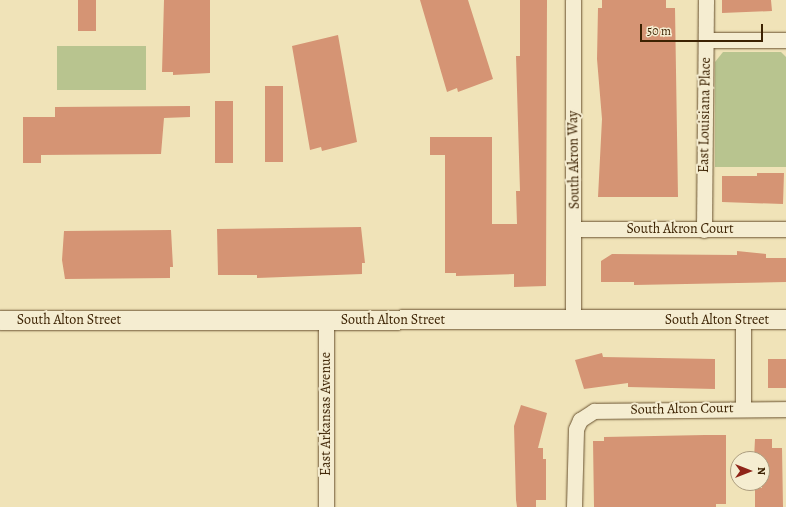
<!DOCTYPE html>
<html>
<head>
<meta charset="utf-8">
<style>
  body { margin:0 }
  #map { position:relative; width:786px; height:507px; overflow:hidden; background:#f0e3b8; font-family:Alegreya,serif }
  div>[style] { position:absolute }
  .green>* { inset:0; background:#b8c48f; transform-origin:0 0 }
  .building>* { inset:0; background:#d59474; transform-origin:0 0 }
  .roads { filter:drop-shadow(0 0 1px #695230) drop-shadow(0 0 1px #695230) }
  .minor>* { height:15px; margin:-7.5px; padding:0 7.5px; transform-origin:7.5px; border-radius:7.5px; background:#f5edd1 }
  .tertiary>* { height:19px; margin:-9.5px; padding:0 9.5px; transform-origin:9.5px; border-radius:9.5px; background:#f5edd1 }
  span { translate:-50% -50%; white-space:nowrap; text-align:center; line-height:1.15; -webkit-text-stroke:4px #f5edd1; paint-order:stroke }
  .street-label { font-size:14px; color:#3c2202 }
  .north { position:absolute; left:730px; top:451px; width:40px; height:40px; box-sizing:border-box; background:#f5edd1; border:1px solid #ab9c7e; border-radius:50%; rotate:90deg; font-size:11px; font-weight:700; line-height:16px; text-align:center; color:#3c2202 }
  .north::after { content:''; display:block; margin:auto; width:14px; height:18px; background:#8f2418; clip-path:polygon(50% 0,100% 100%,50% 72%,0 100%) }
  .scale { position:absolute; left:640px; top:24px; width:123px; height:18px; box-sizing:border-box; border:2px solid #3c2202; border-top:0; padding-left:5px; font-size:12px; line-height:14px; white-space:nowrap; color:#3c2202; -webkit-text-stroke:3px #f5edd1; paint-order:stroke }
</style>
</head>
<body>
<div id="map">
  <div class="green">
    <div style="left:57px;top:46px;width:89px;height:44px"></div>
    <div style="clip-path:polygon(723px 52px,781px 52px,786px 57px,786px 167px,715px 167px,715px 62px)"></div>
  </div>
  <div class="building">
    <div style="left:78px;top:0;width:18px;height:31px"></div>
    <div style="clip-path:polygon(164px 0,210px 0,210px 73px,173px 75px,173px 72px,162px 72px)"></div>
    <div style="clip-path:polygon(420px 0,468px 0,493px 79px,458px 92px,457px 88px,447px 92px)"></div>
    <div style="clip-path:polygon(520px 0,547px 0,546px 286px,514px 287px,514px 274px,456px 276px,456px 273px,445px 273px,445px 155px,430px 155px,430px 137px,492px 137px,492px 224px,517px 224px,516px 191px,520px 191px,516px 56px,520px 56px)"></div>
    <div style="clip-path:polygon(602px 0,666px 0,666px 8px,675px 8px,678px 197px,598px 197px,602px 119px,597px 59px,598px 8px,602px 8px)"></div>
    <div style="clip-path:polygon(722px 0,771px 0,772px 11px,722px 13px)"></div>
    <div style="clip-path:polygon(338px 35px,357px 142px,322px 151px,321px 147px,310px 150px,292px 46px)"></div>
    <div style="left:265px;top:86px;width:18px;height:76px"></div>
    <div style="left:215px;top:101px;width:18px;height:62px"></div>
    <div style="clip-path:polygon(190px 106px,190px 117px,164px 118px,161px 154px,41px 155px,41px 163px,23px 163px,23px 117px,55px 117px,55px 107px)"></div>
    <div style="clip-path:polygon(757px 173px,784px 173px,783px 204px,722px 202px,722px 176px,757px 176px)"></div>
    <div style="clip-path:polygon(361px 227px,365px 263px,362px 263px,362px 274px,257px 278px,257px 275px,218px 275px,217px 229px)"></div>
    <div style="clip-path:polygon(171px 230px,173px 267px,170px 267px,170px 278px,65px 279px,62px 260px,64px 231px)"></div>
    <div style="clip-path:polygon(737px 251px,766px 254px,766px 258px,786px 258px,786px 282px,634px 285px,634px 282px,601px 282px,601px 261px,612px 254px,737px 255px)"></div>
    <div style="clip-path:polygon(602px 353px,603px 357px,715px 359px,715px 389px,628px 387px,628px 383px,584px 389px,575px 360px)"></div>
    <div style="left:768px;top:359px;width:18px;height:29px"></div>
    <div style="clip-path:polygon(521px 405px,547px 413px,538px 448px,543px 448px,543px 459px,546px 459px,546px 500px,536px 500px,536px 507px,517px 507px,516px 500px,514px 426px)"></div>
    <div style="clip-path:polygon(705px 435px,726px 435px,726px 504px,716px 504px,716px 507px,594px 507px,593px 441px,604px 441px,604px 437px)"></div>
    <div style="clip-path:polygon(755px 439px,772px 439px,772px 448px,782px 448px,783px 507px,755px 507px,755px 488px,762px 488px,762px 459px,754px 459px)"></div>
  </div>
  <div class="roads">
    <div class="minor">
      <div style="left:573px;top:0;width:320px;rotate:90deg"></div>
      <div style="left:706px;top:40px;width:80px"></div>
      <div style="left:575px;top:229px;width:211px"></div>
      <div style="left:704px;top:230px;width:230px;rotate:-89.5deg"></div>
      <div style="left:326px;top:320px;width:187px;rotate:90deg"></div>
      <div style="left:743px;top:409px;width:89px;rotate:-90deg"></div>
      <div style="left:574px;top:507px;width:78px;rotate:-88.5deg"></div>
      <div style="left:576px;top:429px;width:10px;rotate:-66deg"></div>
      <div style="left:580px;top:420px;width:17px;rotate:-33deg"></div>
      <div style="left:594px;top:411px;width:192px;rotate:-0.6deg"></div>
    </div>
    <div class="tertiary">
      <div style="left:0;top:320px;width:786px;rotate:-0.07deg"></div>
    </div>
  </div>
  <div class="street-label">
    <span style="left:705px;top:115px;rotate:-89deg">East Louisiana Place</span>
    <span style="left:574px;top:160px;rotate:-91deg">South Akron Way</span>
    <span style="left:680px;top:229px">South Akron Court</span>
    <span style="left:69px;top:320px">South Alton Street</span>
    <span style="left:393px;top:320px">South Alton Street</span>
    <span style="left:717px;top:320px">South Alton Street</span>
    <span style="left:682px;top:409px;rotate:-1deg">South Alton Court</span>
    <span style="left:326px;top:414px;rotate:-90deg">East Arkansas Avenue</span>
  </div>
  <div class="north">N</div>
  <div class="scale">50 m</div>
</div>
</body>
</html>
